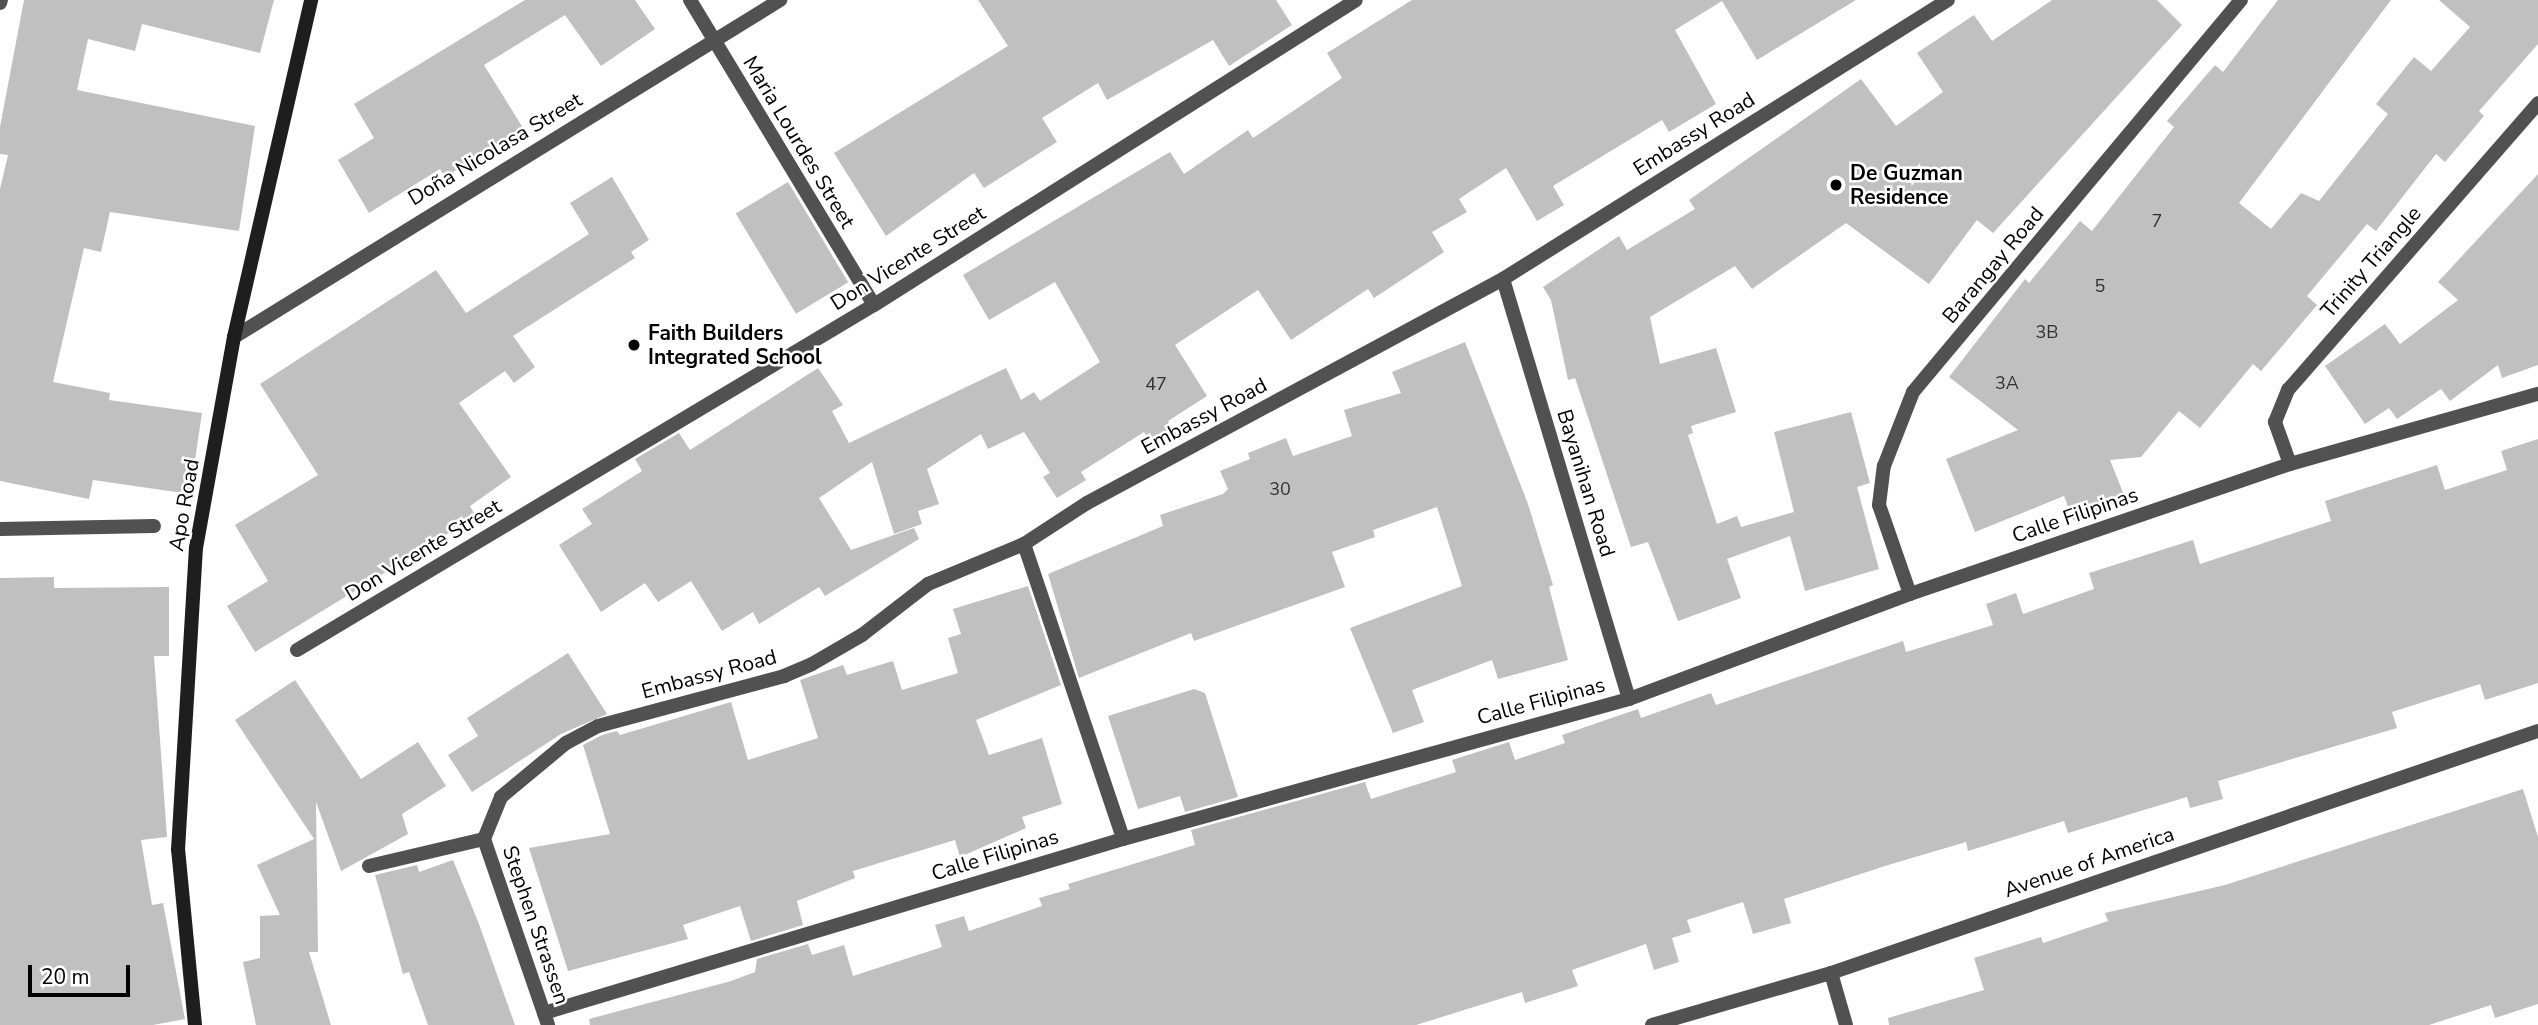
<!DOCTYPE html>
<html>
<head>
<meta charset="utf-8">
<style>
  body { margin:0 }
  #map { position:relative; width:2538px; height:1025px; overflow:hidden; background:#fff; font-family:"Nunito Sans",sans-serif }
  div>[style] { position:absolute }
  .building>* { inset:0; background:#c0c0c0; transform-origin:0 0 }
  .street>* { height:14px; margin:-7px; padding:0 7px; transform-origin:7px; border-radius:7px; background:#515151 }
  .secondary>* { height:14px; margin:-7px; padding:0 7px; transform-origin:7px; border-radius:7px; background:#1e1e1e }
  .dots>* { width:19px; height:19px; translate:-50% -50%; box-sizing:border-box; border:4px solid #fff; border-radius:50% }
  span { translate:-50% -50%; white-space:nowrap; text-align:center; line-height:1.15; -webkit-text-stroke:5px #fff; paint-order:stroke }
  .number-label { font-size:18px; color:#303030 }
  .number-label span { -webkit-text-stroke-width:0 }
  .street-label { font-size:21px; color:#000 }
  .poi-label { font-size:21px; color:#000; font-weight:700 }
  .left { translate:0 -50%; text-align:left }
  .scale { position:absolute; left:28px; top:965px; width:102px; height:32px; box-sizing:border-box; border:4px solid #000; border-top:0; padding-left:9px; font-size:21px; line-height:24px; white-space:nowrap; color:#000; -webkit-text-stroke:5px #fff; paint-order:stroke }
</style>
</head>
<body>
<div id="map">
  <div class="building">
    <div style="clip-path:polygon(24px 0,274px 0,260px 53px,142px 24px,135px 51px,88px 39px,77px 90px,255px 126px,239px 231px,110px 212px,101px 252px,84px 248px,53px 382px,110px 393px,109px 400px,202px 413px,190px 494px,93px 480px,89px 499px,0 481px,0 189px,8px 155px,0 154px,0 127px)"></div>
    <div style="clip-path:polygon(525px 0,635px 0,655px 29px,601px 66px,565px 15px,484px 65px,523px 128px,445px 177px,440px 169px,369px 213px,338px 160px,374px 138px,354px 104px)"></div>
    <div style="clip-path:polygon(978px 0,1276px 0,1292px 25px,1229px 66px,1213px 40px,1107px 100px,1098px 83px,1042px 118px,1057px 142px,984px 188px,974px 173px,886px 236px,834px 153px,1008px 46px)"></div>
    <div style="clip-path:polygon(1412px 0,1856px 0,1757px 60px,1722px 1px,1675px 30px,1716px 104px,1669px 132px,1662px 120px,1553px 186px,1564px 205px,1537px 221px,1506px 168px,1459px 199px,1467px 212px,1432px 232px,1444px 252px,1374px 298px,1368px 289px,1291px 340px,1258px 290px,1175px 345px,1207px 396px,1168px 421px,1179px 438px,1164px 448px,1153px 448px,1144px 432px,1081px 472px,1086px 480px,1057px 498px,1043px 477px,1050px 473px,1024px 432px,988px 449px,981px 434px,927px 469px,939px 504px,918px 511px,922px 524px,894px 534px,872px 462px,819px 498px,851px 550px,914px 528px,919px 539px,825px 596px,819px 587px,759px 624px,753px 612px,722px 631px,691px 581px,658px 602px,645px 583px,601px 612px,559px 545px,592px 524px,582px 509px,642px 471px,635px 459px,679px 433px,690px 450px,818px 368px,843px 405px,832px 411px,849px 443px,1006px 368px,1021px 400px,1034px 392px,1040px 401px,1100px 362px,1055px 282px,989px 320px,963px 275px,1170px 152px,1184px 174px,1248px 130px,1253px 138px,1342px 78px,1327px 53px)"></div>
    <div style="clip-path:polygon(2052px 0,2157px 0,2182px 25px,1993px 233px,1977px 220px,1929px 284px,1846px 223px,1752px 289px,1735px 266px,1650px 317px,1660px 364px,1716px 348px,1736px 412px,1691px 426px,1693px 433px,1688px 435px,1717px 524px,1737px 516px,1741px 527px,1794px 512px,1774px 432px,1851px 412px,1870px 483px,1857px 487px,1879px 569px,1805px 591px,1790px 536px,1727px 559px,1741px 598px,1678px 621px,1648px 542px,1631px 547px,1575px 378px,1568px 380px,1551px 300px,1543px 287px,1619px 236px,1627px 250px,1695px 209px,1689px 200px,1861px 79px,1896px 126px,1943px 92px,1917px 53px,1974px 15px,1992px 41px)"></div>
    <div style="clip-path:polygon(2278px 0,2391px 0,2239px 203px,2271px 229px,2301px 193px,2319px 201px,2388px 114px,2376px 104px,2414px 57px,2431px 71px,2470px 27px,2439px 0,2538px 0,2538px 44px,2479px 111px,2484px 116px,2445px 162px,2436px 154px,2376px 231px,2367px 224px,2307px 296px,2317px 305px,2261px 371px,2253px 364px,2200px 428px,2179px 411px,2141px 457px,2110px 460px,2126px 500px,2073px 520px,2064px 496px,1975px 532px,1946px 459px,2018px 430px,1949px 377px,2025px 279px,2029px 283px,2080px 221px,2092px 231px,2174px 127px,2167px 121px,2215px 65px,2223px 72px)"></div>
    <div style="clip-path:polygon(2538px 174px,2538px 365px,2502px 378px,2498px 365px,2450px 401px,2441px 389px,2397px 419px,2389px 408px,2365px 424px,2325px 366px,2385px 324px,2400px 344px,2458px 300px,2438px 282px)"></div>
    <div style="clip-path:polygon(612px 177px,649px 240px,631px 252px,635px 258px,513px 336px,535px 367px,514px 383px,505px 371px,459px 403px,511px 477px,470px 506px,476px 517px,255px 652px,227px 606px,268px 581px,235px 525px,318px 475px,260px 384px,436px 270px,466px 313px,589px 234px,570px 203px)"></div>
    <div style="left:788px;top:182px;width:117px;height:61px;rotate:59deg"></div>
    <div style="clip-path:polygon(1465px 342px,1528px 504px,1553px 585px,1549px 587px,1568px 660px,1498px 679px,1492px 660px,1412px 690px,1424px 722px,1393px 733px,1350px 628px,1462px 586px,1437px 507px,1373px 530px,1375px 537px,1332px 552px,1345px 587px,1194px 641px,1191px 633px,1079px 678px,1048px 574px,1163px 526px,1160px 515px,1223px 494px,1228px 489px,1220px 471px,1250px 459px,1248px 453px,1286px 438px,1293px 456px,1352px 436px,1344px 410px,1401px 393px,1392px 372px)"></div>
    <div style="clip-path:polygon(2538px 439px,2538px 683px,2485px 700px,2480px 684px,2392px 712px,2397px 728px,2218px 781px,2223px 799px,2190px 808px,2187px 797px,2068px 833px,2064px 821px,1968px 851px,1966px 842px,1885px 866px,1784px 899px,1791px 923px,1753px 934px,1743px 902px,1687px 920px,1691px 932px,1672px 938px,1679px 962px,1654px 970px,1646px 944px,1572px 970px,1578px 986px,1525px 1003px,1522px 992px,1416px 1025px,590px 1025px,589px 1019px,731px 981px,755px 972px,757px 959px,808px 944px,812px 955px,844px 945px,853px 976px,942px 947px,935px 925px,964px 916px,969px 931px,1042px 906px,1039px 898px,1070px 889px,1068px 884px,1195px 845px,1191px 830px,1365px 782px,1371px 799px,1456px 772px,1452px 760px,1509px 742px,1515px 760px,1565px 743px,1562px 735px,1638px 709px,1641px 718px,1711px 693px,1716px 705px,1903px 641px,1906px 652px,1993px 625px,1986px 604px,2016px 593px,2023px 614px,2094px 589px,2089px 573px,2193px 540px,2200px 564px,2331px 521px,2325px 501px,2437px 465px,2445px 490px,2507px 470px,2501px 451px)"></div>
    <div style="clip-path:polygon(54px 577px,54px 588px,169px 587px,169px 656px,154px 656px,167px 837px,141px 840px,152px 905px,163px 903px,185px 1019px,153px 1025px,0 1025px,0 578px)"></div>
    <div style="clip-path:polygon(1028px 586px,1061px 685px,976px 720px,989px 755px,1042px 738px,1062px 804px,1022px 817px,1026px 828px,960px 857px,955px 840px,853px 871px,855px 878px,797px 901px,803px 925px,751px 941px,740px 906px,683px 925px,688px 939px,568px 971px,529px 848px,610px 834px,583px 745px,602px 735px,617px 731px,620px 735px,731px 702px,748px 760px,818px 738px,800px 680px,843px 665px,847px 675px,893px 661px,902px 690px,958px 673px,948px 638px,961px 634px,953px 609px)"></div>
    <div style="clip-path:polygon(568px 653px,607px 714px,561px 734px,472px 792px,448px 755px,478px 736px,467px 718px)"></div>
    <div style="clip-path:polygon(295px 680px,361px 779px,418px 742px,446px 786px,402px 814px,408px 834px,341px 871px,316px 802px,318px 952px,309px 952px,331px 1025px,256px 1025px,243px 962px,260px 958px,260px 916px,280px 915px,257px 865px,314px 839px,235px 720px)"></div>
    <div style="clip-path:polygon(1194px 689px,1205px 693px,1238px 797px,1185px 812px,1180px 796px,1138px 809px,1108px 716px)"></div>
    <div style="clip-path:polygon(2523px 789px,2538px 837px,2538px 1004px,2495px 1018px,2491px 1005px,2429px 1025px,1889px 1025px,1888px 1018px,1984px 990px,1974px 958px,2041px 937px,2043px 943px,2108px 921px,2105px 913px,2225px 885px)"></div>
    <div style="clip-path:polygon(453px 860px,479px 924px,515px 1025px,428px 1025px,409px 972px,403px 974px,375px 875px,417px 865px,419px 872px)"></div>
  </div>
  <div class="street">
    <div style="left:690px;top:0;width:356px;rotate:58.9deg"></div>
    <div style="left:0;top:3px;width:3px;rotate:-72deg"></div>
    <div style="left:1503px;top:279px;width:438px;rotate:73.3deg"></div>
    <div style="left:234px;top:337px;width:642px;rotate:-31.68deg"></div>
    <div style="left:2290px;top:464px;width:45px;rotate:-109.7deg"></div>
    <div style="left:2275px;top:422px;width:35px;rotate:-68deg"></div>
    <div style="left:2288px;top:390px;width:381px;rotate:-48.9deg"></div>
    <div style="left:0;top:529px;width:154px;rotate:-1.1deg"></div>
    <div style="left:1024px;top:544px;width:311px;rotate:71.4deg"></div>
    <div style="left:1910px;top:594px;width:94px;rotate:-109.2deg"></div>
    <div style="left:1879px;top:505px;width:39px;rotate:-83deg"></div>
    <div style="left:1884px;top:466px;width:79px;rotate:-68.6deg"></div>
    <div style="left:1913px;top:392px;width:511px;rotate:-50.08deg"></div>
    <div style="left:297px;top:650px;width:672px;rotate:-30.88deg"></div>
    <div style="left:874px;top:305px;width:570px;rotate:-32.32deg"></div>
    <div style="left:484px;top:839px;width:45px;rotate:-68deg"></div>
    <div style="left:501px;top:797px;width:85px;rotate:-39.7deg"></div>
    <div style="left:566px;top:743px;width:36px;rotate:-28deg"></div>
    <div style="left:598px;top:726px;width:193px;rotate:-15deg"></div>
    <div style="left:784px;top:676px;width:30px;rotate:-23deg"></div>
    <div style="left:812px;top:664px;width:58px;rotate:-30.1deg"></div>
    <div style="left:862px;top:635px;width:83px;rotate:-37.7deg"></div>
    <div style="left:928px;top:584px;width:104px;rotate:-22.6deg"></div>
    <div style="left:1024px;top:544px;width:75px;rotate:-33.1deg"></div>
    <div style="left:1087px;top:503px;width:472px;rotate:-28.3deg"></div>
    <div style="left:1503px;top:279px;width:525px;rotate:-32.09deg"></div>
    <div style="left:484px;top:839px;width:197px;rotate:71deg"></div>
    <div style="left:369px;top:866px;width:118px;rotate:-13.2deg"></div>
    <div style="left:1831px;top:973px;width:54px;rotate:73.9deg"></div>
    <div style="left:544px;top:1013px;width:605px;rotate:-16.73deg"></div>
    <div style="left:1123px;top:839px;width:525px;rotate:-15.47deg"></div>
    <div style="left:1629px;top:699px;width:300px;rotate:-20.5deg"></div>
    <div style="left:1910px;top:594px;width:402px;rotate:-18.9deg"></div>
    <div style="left:2290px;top:464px;width:258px;rotate:-15.8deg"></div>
    <div style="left:1652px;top:1025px;width:186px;rotate:-16.2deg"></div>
    <div style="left:1831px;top:973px;width:747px;rotate:-18.9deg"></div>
  </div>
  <div class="secondary">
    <div style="left:195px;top:1025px;width:176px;rotate:-95.5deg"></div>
    <div style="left:178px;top:850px;width:303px;rotate:-86.6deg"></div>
    <div style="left:196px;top:548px;width:214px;rotate:-79.8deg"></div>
    <div style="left:234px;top:337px;width:346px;rotate:-77.1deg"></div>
  </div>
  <div class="dots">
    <div style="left:1836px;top:185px;background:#000"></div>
    <div style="left:634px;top:345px;background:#000"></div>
  </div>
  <div class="number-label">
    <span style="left:2157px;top:221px">7</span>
    <span style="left:2100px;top:286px">5</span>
    <span style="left:2047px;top:332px">3B</span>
    <span style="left:2007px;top:383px">3A</span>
    <span style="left:1156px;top:384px">47</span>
    <span style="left:1280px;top:489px">30</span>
  </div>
  <div class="street-label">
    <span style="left:1694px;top:134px;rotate:-32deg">Embassy Road</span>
    <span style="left:799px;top:142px;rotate:59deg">Maria Lourdes Street</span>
    <span style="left:495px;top:149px;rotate:-31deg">Doña Nicolasa Street</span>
    <span style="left:908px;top:258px;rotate:-32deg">Don Vicente Street</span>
    <span style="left:2371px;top:262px;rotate:-49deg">Trinity Triangle</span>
    <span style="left:1993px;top:265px;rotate:-50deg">Barangay Road</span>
    <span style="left:1204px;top:416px;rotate:-28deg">Embassy Road</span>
    <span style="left:1586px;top:483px;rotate:73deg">Bayanihan Road</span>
    <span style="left:184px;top:505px;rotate:-80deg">Apo Road</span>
    <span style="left:2075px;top:515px;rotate:-19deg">Calle Filipinas</span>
    <span style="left:423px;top:550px;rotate:-31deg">Don Vicente Street</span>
    <span style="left:709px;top:674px;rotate:-15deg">Embassy Road</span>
    <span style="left:1541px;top:701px;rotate:-15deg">Calle Filipinas</span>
    <span style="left:995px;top:855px;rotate:-17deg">Calle Filipinas</span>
    <span style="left:2089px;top:862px;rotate:-19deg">Avenue of America</span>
    <span style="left:536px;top:925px;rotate:71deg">Stephen Strassen</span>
  </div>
  <div class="poi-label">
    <span class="left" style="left:1850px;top:185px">De Guzman<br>Residence</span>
    <span class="left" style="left:648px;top:345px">Faith Builders<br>Integrated School</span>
  </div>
  <div class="scale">20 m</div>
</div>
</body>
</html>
